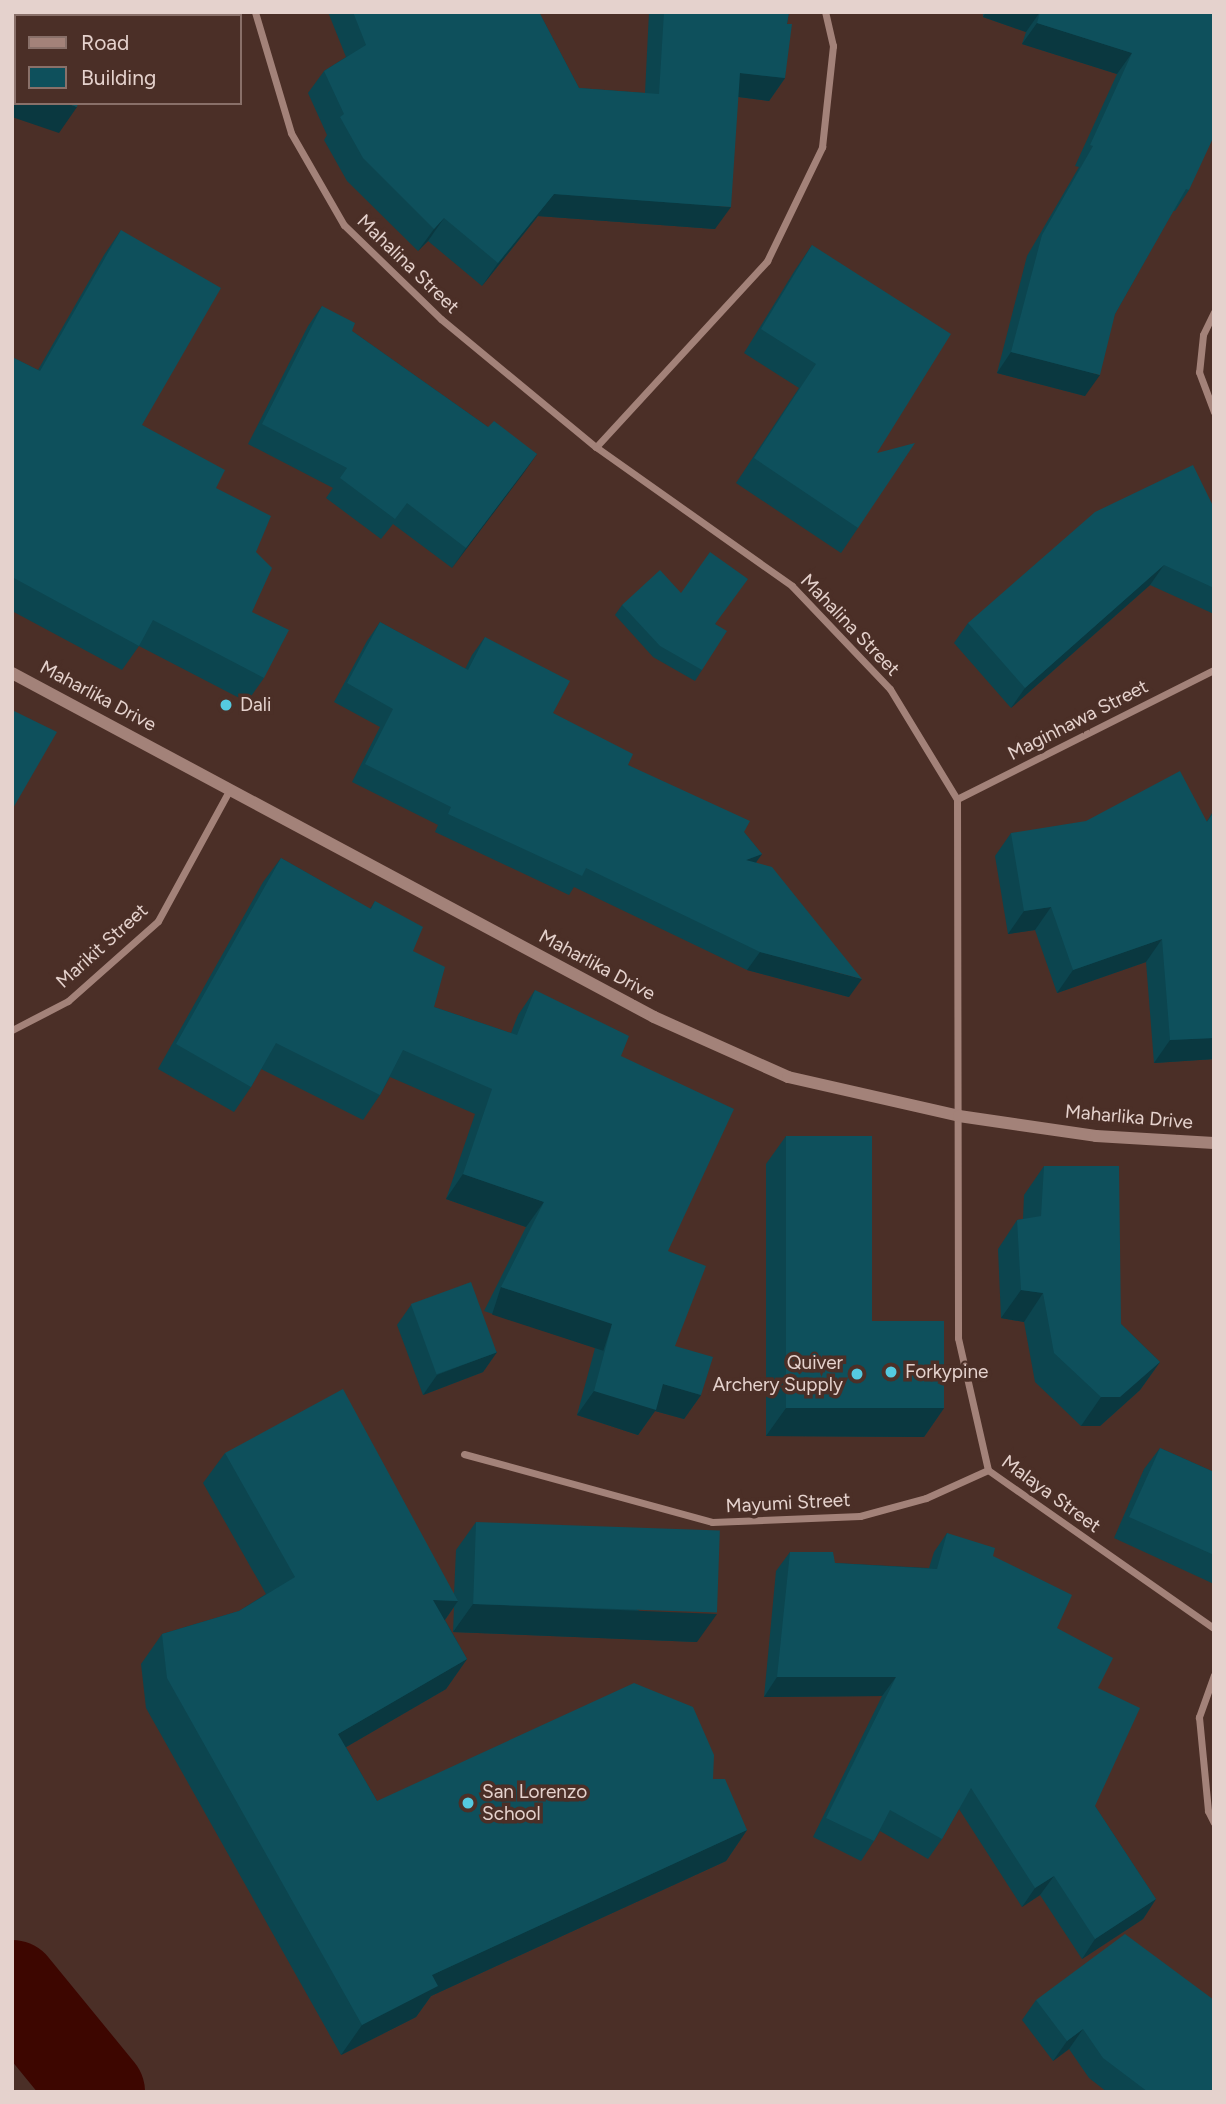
<!DOCTYPE html>
<html>
<head>
<meta charset="utf-8">
<style>
  body { margin:0 }
  #map { position:relative; width:1226px; height:2104px; overflow:hidden; background:#4b2f27; font-family:Figtree,sans-serif }
  div>[style] { position:absolute }
  .river>* { height:94px; margin:-47px; padding:0 47px; transform-origin:47px; border-radius:47px; background:#3d0600 }
  .minor>* { height:7px; margin:-3.5px; padding:0 3.5px; transform-origin:3.5px; border-radius:3.5px; background:#a38279 }
  .tertiary>* { height:12px; margin:-6px; padding:0 6px; transform-origin:6px; border-radius:6px; background:#a38279 }
  .wall>* { inset:0; background:#0c454f }
  .shaded-wall>* { inset:0; background:#0a3840; transform-origin:0 0 }
  .building>* { inset:0; background:#0e505c; transform-origin:0 0 }
  .dots>* { width:19px; height:19px; translate:-50% -50%; box-sizing:border-box; border:4px solid #4b2f27; border-radius:50% }
  span { translate:-50% -50%; white-space:nowrap; text-align:center; line-height:1.15; -webkit-text-stroke:7px #4b2f27; paint-order:stroke }
  .street-label { font-size:19px; color:#e5d2cd }
  .poi-label { font-size:19px; color:#e5d2cd }
  .left { translate:0 -50%; text-align:left }
  .right { translate:-100% -50%; text-align:right }
  .frame { position:absolute; inset:0; border:14px solid #e5d2cd; pointer-events:none }
  .legend { position:absolute; left:14px; top:14px; width:228px; height:91px; box-sizing:border-box; background:#4b2f27; border:2px solid #897069; margin:0; padding:9px 12px; list-style:none; font-size:21px; color:#e5d2cd }
  .legend li { display:flex; align-items:center; gap:14px; height:35px }
  .legend b { width:35px; border:2px solid #897069 }
</style>
</head>
<body>
<div id="map">
  <div class="river">
    <div style="left:12px;top:1987px;width:136px;rotate:50.7deg"></div>
  </div>
  <div class="minor">
    <div style="left:255px;top:12px;width:126px;rotate:73.4deg"></div>
    <div style="left:291px;top:133px;width:106px;rotate:60.1deg"></div>
    <div style="left:344px;top:225px;width:135px;rotate:44.1deg"></div>
    <div style="left:441px;top:319px;width:201px;rotate:39.6deg"></div>
    <div style="left:596px;top:447px;width:240px;rotate:35.3deg"></div>
    <div style="left:792px;top:586px;width:142px;rotate:46.4deg"></div>
    <div style="left:890px;top:689px;width:129px;rotate:58.7deg"></div>
    <div style="left:957px;top:799px;width:539px;rotate:89.89deg"></div>
    <div style="left:958px;top:1338px;width:135px;rotate:77.2deg"></div>
    <div style="left:988px;top:1470px;width:276px;rotate:35deg"></div>
    <div style="left:1214px;top:312px;width:25px;rotate:116deg"></div>
    <div style="left:1203px;top:335px;width:37px;rotate:96deg"></div>
    <div style="left:1199px;top:372px;width:43px;rotate:69.4deg"></div>
    <div style="left:596px;top:447px;width:253px;rotate:-47.4deg"></div>
    <div style="left:767px;top:261px;width:127px;rotate:-64.2deg"></div>
    <div style="left:822px;top:147px;width:102px;rotate:-83.8deg"></div>
    <div style="left:833px;top:46px;width:35px;rotate:-103deg"></div>
    <div style="left:957px;top:799px;width:288px;rotate:-26.7deg"></div>
    <div style="left:12px;top:1030px;width:63px;rotate:-27.4deg"></div>
    <div style="left:68px;top:1001px;width:120px;rotate:-41.6deg"></div>
    <div style="left:158px;top:921px;width:150px;rotate:-61.4deg"></div>
    <div style="left:464px;top:1454px;width:257px;rotate:15.3deg"></div>
    <div style="left:712px;top:1522px;width:148px;rotate:-2.3deg"></div>
    <div style="left:860px;top:1516px;width:68px;rotate:-15.3deg"></div>
    <div style="left:926px;top:1498px;width:68px;rotate:-24.3deg"></div>
    <div style="left:1214px;top:1675px;width:45px;rotate:109.7deg"></div>
    <div style="left:1199px;top:1717px;width:94px;rotate:84.5deg"></div>
    <div style="left:1208px;top:1811px;width:13px;rotate:63deg"></div>
  </div>
  <div class="tertiary">
    <div style="left:12px;top:673px;width:728px;rotate:28.18deg"></div>
    <div style="left:654px;top:1017px;width:147px;rotate:24.1deg"></div>
    <div style="left:788px;top:1077px;width:175px;rotate:12.8deg"></div>
    <div style="left:959px;top:1116px;width:138px;rotate:8.3deg"></div>
    <div style="left:1096px;top:1136px;width:118px;rotate:3.4deg"></div>
  </div>
  <div class="wall">
    <div style="clip-path:polygon(328px 12px,539px 12px,579px 88px,645px 93px,649px 12px,789px 12px,787px 24px,785px 78px,769px 101px,738px 97px,715px 229px,538px 216px,482px 286px,428px 241px,418px 251px,347px 181px,324px 140px,327px 135px,308px 93px,324px 71px,346px 57px)"></div>
    <div style="clip-path:polygon(983px 12px,1214px 12px,1189px 190px,1175px 211px,1173px 211px,1115px 314px,1085px 396px,997px 373px,1027px 256px,1079px 167px,1075px 166px,1117px 74px,1022px 44px,1026px 32px,983px 17px)"></div>
    <div style="clip-path:polygon(121px 230px,142px 425px,216px 488px,256px 552px,252px 612px,264px 678px,247px 702px,139px 646px,122px 670px,12px 611px,12px 357px,38px 370px,104px 255px)"></div>
    <div style="clip-path:polygon(812px 245px,877px 453px,858px 528px,841px 553px,736px 483px,799px 388px,744px 353px,795px 270px)"></div>
    <div style="clip-path:polygon(322px 306px,352px 331px,488px 427px,537px 454px,452px 568px,393px 524px,381px 539px,326px 498px,333px 488px,248px 444px,308px 326px)"></div>
    <div style="clip-path:polygon(1214px 508px,1214px 614px,1150px 585px,1011px 708px,954px 643px,968px 623px)"></div>
    <div style="clip-path:polygon(681px 593px,716px 624px,702px 670px,695px 681px,653px 657px,615px 615px,622px 605px)"></div>
    <div style="clip-path:polygon(380px 622px,465px 669px,472px 655px,485px 637px,553px 713px,628px 765px,744px 832px,762px 854px,756px 862px,849px 997px,747px 970px,574px 887px,569px 895px,435px 832px,438px 825px,352px 782px,380px 727px,334px 702px,367px 641px)"></div>
    <div style="clip-path:polygon(1214px 810px,1214px 1059px,1154px 1063px,1146px 962px,1057px 993px,1035px 930px,1008px 934px,995px 856px,1011px 833px,1207px 821px)"></div>
    <div style="clip-path:polygon(281px 858px,370px 909px,375px 901px,413px 951px,434px 1007px,511px 1033px,518px 1015px,535px 990px,621px 1056px,668px 1251px,675px 1346px,701px 1395px,684px 1419px,655px 1411px,638px 1435px,577px 1415px,595px 1348px,484px 1311px,526px 1227px,446px 1199px,475px 1114px,390px 1077px,380px 1095px,363px 1120px,261px 1069px,251px 1087px,234px 1112px,158px 1069px,263px 882px)"></div>
    <div style="clip-path:polygon(786px 1136px,872px 1321px,944px 1408px,924px 1437px,766px 1436px,766px 1164px)"></div>
    <div style="clip-path:polygon(1044px 1166px,1121px 1324px,1160px 1362px,1140px 1390px,1100px 1426px,1081px 1426px,1035px 1382px,1024px 1322px,1001px 1318px,998px 1249px,1017px 1220px,1023px 1219px,1024px 1195px)"></div>
    <div style="clip-path:polygon(411px 1305px,497px 1352px,483px 1372px,423px 1395px,397px 1325px)"></div>
    <div style="clip-path:polygon(1160px 1448px,1214px 1472px,1214px 1584px,1114px 1538px,1144px 1469px)"></div>
    <div style="clip-path:polygon(225px 1453px,454px 1594px,456px 1550px,476px 1522px,697px 1642px,453px 1632px,454px 1607px,445px 1620px,467px 1659px,446px 1689px,346px 1747px,377px 1801px,713px 1779px,747px 1830px,726px 1861px,431px 1996px,416px 2017px,341px 2055px,146px 1708px,141px 1664px,162px 1634px,239px 1611px,266px 1594px,203px 1483px)"></div>
    <div style="clip-path:polygon(947px 1533px,993px 1556px,1057px 1628px,1098px 1688px,1095px 1806px,1156px 1899px,1143px 1919px,1082px 1959px,1040px 1895px,1022px 1907px,959px 1809px,942px 1839px,928px 1859px,880px 1831px,874px 1841px,861px 1861px,813px 1837px,882px 1696px,764px 1697px,776px 1571px,790px 1552px,835px 1563px,929px 1568px,934px 1552px)"></div>
    <div style="clip-path:polygon(1036px 2000px,1214px 2092px,1107px 2092px,1089px 2078px,1069px 2049px,1053px 2061px,1022px 2020px)"></div>
  </div>
  <div class="shaded-wall">
    <div style="clip-path:polygon(108px 12px,120px 12px,135px 16px,105px 16px)"></div>
    <div style="clip-path:polygon(986px 12px,1040px 12px,1026px 32px,983px 17px)"></div>
    <div style="clip-path:polygon(1037px 23px,1132px 53px,1117px 74px,1022px 44px)"></div>
    <div style="clip-path:polygon(740px 73px,785px 78px,769px 101px,724px 95px)"></div>
    <div style="clip-path:polygon(12px 86px,16px 87px,16px 103px,65px 103px,77px 107px,59px 133px,12px 117px)"></div>
    <div style="clip-path:polygon(554px 194px,731px 207px,715px 229px,538px 216px,482px 286px,498px 263px)"></div>
    <div style="clip-path:polygon(444px 218px,428px 241px,418px 251px,434px 229px)"></div>
    <div style="clip-path:polygon(1011px 352px,1100px 375px,1085px 396px,997px 373px)"></div>
    <div style="clip-path:polygon(537px 454px,523px 474px,452px 568px,466px 548px)"></div>
    <div style="clip-path:polygon(1164px 565px,1150px 585px,1011px 708px,1025px 688px)"></div>
    <div style="clip-path:polygon(762px 854px,749px 872px,746px 860px)"></div>
    <div style="clip-path:polygon(1051px 907px,1035px 930px,1008px 934px,1024px 911px)"></div>
    <div style="clip-path:polygon(1162px 939px,1146px 962px,1057px 993px,1073px 970px)"></div>
    <div style="clip-path:polygon(760px 952px,862px 979px,849px 997px,747px 970px)"></div>
    <div style="clip-path:polygon(1214px 1038px,1214px 1059px,1154px 1063px,1170px 1040px)"></div>
    <div style="clip-path:polygon(463px 1174px,544px 1202px,526px 1227px,446px 1199px)"></div>
    <div style="left:501px;top:1287px;width:117px;height:29px;rotate:18deg"></div>
    <div style="clip-path:polygon(1021px 1290px,1043px 1293px,1024px 1322px,1001px 1318px)"></div>
    <div style="clip-path:polygon(497px 1352px,483px 1372px,423px 1395px,437px 1375px)"></div>
    <div style="clip-path:polygon(1160px 1362px,1140px 1390px,1100px 1426px,1081px 1426px,1101px 1397px)"></div>
    <div style="clip-path:polygon(663px 1384px,701px 1395px,684px 1419px,655px 1411px,638px 1435px,577px 1415px,594px 1391px)"></div>
    <div style="clip-path:polygon(786px 1408px,944px 1408px,924px 1437px,766px 1436px)"></div>
    <div style="clip-path:polygon(433px 1600px,458px 1601px,437px 1631px)"></div>
    <div style="clip-path:polygon(473px 1604px,717px 1614px,697px 1642px,453px 1632px)"></div>
    <div style="clip-path:polygon(467px 1659px,446px 1689px,317px 1764px,338px 1734px)"></div>
    <div style="clip-path:polygon(777px 1677px,896px 1677px,882px 1696px,764px 1697px)"></div>
    <div style="clip-path:polygon(747px 1830px,726px 1861px,431px 1996px,416px 2017px,341px 2055px,362px 2025px,432px 1975px)"></div>
    <div style="clip-path:polygon(1054px 1876px,1040px 1895px,1022px 1907px,1035px 1888px)"></div>
    <div style="clip-path:polygon(1156px 1899px,1143px 1919px,1082px 1959px,1095px 1939px)"></div>
    <div style="clip-path:polygon(1083px 2029px,1069px 2049px,1053px 2061px,1067px 2041px)"></div>
  </div>
  <div class="building">
    <div style="clip-path:polygon(12px 12px,109px 12px,108px 16px,16px 16px,16px 87px,12px 86px)"></div>
    <div style="clip-path:polygon(120px 12px,152px 12px,152px 16px,135px 16px)"></div>
    <div style="clip-path:polygon(353px 12px,539px 12px,579px 88px,659px 94px,664px 12px,789px 12px,787px 24px,792px 24px,785px 78px,740px 73px,731px 207px,554px 194px,498px 263px,444px 218px,434px 229px,363px 158px,340px 117px,344px 114px,324px 71px,366px 45px)"></div>
    <div style="clip-path:polygon(1040px 12px,1214px 12px,1214px 136px,1189px 190px,1186px 189px,1115px 314px,1100px 375px,1011px 352px,1042px 235px,1093px 146px,1090px 145px,1132px 53px,1037px 23px)"></div>
    <div style="clip-path:polygon(65px 103px,78px 103px,77px 107px)"></div>
    <div style="clip-path:polygon(121px 230px,221px 288px,142px 425px,225px 470px,216px 488px,271px 516px,256px 552px,272px 568px,252px 612px,289px 630px,264px 678px,153px 620px,139px 646px,12px 577px,12px 357px,40px 371px)"></div>
    <div style="clip-path:polygon(812px 245px,951px 334px,877px 453px,915px 443px,858px 528px,754px 458px,816px 364px,761px 329px)"></div>
    <div style="clip-path:polygon(322px 306px,355px 323px,352px 331px,488px 427px,494px 421px,537px 454px,466px 548px,407px 503px,395px 519px,340px 478px,347px 468px,262px 424px)"></div>
    <div style="clip-path:polygon(1193px 465px,1214px 508px,1214px 588px,1164px 565px,1025px 688px,968px 623px,1095px 512px)"></div>
    <div style="clip-path:polygon(710px 552px,748px 579px,715px 624px,727px 631px,702px 670px,660px 646px,622px 605px,660px 570px,681px 593px)"></div>
    <div style="clip-path:polygon(380px 622px,468px 670px,485px 637px,570px 681px,553px 713px,633px 754px,628px 765px,750px 821px,744px 832px,762px 854px,746px 860px,772px 867px,862px 979px,760px 952px,586px 868px,582px 876px,448px 814px,451px 807px,365px 764px,393px 709px,347px 683px)"></div>
    <div style="clip-path:polygon(12px 710px,57px 732px,12px 810px)"></div>
    <div style="clip-path:polygon(1180px 771px,1207px 822px,1214px 812px,1214px 1038px,1170px 1040px,1162px 939px,1073px 970px,1051px 907px,1024px 911px,1011px 833px,1086px 821px)"></div>
    <div style="clip-path:polygon(281px 858px,371px 909px,375px 901px,423px 927px,413px 951px,445px 967px,434px 1007px,517px 1035px,535px 990px,629px 1036px,621px 1056px,734px 1109px,668px 1251px,706px 1266px,675px 1346px,713px 1357px,701px 1395px,663px 1384px,656px 1410px,594px 1391px,612px 1324px,501px 1287px,544px 1202px,463px 1174px,492px 1089px,403px 1050px,380px 1095px,276px 1043px,251px 1087px,176px 1044px)"></div>
    <div style="clip-path:polygon(786px 1136px,872px 1136px,872px 1321px,944px 1321px,944px 1408px,786px 1408px)"></div>
    <div style="clip-path:polygon(1044px 1166px,1119px 1166px,1121px 1324px,1160px 1362px,1120px 1397px,1101px 1397px,1054px 1353px,1043px 1293px,1021px 1290px,1017px 1220px,1041px 1216px)"></div>
    <div style="left:471px;top:1282px;width:75px;height:64px;rotate:70deg"></div>
    <div style="clip-path:polygon(343px 1389px,458px 1601px,433px 1600px,467px 1659px,338px 1734px,377px 1801px,634px 1683px,693px 1707px,714px 1755px,713px 1779px,725px 1779px,747px 1830px,432px 1975px,438px 1986px,362px 2025px,167px 1678px,162px 1634px,239px 1611px,295px 1577px,225px 1453px)"></div>
    <div style="clip-path:polygon(1160px 1448px,1214px 1472px,1214px 1555px,1129px 1517px)"></div>
    <div style="left:476px;top:1522px;width:244px;height:82px;rotate:2deg"></div>
    <div style="clip-path:polygon(947px 1533px,995px 1548px,993px 1556px,1072px 1595px,1057px 1628px,1113px 1658px,1098px 1688px,1140px 1708px,1095px 1806px,1156px 1899px,1095px 1939px,1054px 1876px,1035px 1888px,971px 1788px,942px 1839px,890px 1810px,874px 1841px,826px 1818px,896px 1677px,777px 1677px,790px 1552px,833px 1552px,835px 1563px,937px 1569px)"></div>
    <div style="clip-path:polygon(1125px 1934px,1214px 2000px,1214px 2092px,1148px 2092px,1103px 2058px,1083px 2029px,1067px 2041px,1036px 2000px)"></div>
  </div>
  <div class="dots">
    <div style="left:226px;top:705px;background:#55cae0"></div>
    <div style="left:891px;top:1372px;background:#55cae0"></div>
    <div style="left:857px;top:1374px;background:#55cae0"></div>
    <div style="left:468px;top:1803px;background:#55cae0"></div>
  </div>
  <div class="street-label">
    <span style="left:408px;top:264px;rotate:44deg">Mahalina Street</span>
    <span style="left:850px;top:625px;rotate:46deg">Mahalina Street</span>
    <span style="left:98px;top:696px;rotate:28deg">Maharlika Drive</span>
    <span style="left:1078px;top:720px;rotate:-27deg">Maginhawa Street</span>
    <span style="left:102px;top:946px;rotate:-42deg">Marikit Street</span>
    <span style="left:597px;top:965px;rotate:28deg">Maharlika Drive</span>
    <span style="left:1129px;top:1117px;rotate:5deg">Maharlika Drive</span>
    <span style="left:1051px;top:1494px;rotate:36deg">Malaya Street</span>
    <span style="left:788px;top:1503px;rotate:-3deg">Mayumi Street</span>
  </div>
  <div class="poi-label">
    <span class="left" style="left:240px;top:705px">Dali</span>
    <span class="right" style="left:843px;top:1374px">Quiver<br>Archery Supply</span>
    <span class="left" style="left:905px;top:1372px">Forkypine</span>
    <span class="left" style="left:482px;top:1803px">San Lorenzo<br>School</span>
  </div>
  <div class="frame"></div>
  <ul class="legend">
  <li><b style="height:9px;background:#a38279"></b>Road</li>
  <li><b style="height:19px;background:#0e505c"></b>Building</li>
  </ul>
</div>
</body>
</html>
